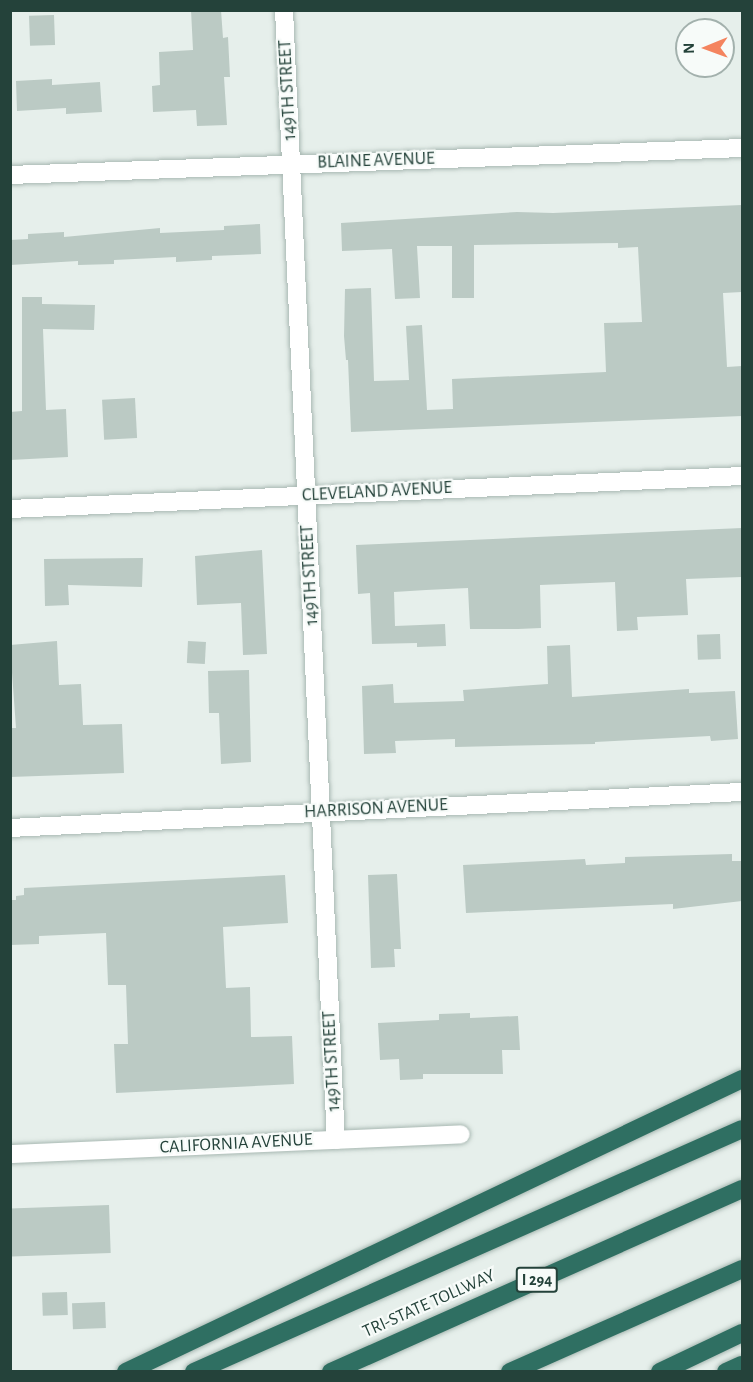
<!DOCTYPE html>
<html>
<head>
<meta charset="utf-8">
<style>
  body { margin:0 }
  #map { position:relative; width:753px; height:1382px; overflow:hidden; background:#e6efeb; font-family:"Alegreya Sans",sans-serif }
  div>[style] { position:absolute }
  .building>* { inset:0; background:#bbcac4; transform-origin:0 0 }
  .roads { filter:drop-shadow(0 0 2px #a8b8b2) drop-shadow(0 0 2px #a8b8b2) }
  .minor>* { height:18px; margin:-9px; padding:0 9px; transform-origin:9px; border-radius:9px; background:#fff }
  .highway>* { height:18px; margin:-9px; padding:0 9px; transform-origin:9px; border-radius:9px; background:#2f6f62 }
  span { translate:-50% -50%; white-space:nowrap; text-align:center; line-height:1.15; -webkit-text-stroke:4.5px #f7fbf9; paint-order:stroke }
  .shield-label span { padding:2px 4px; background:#f7fbf9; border:2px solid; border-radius:4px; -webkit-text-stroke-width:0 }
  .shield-label { font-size:16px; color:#24423a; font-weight:700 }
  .street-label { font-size:18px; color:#24423a }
  .frame { position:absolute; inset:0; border:12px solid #24423a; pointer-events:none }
  .north { position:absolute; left:675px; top:18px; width:60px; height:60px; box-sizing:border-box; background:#f7fbf9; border:2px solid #a3b1ad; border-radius:50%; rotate:269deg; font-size:16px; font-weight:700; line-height:24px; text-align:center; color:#24423a }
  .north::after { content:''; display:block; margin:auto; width:21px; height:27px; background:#f4845f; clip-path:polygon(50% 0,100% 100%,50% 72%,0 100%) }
</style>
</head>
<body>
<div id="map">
  <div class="building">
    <div style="clip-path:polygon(191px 10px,221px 10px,223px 38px,228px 37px,230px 77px,224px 77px,227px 125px,197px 126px,196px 110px,153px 112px,152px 86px,160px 85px,159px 52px,193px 50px)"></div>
    <div style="left:54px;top:15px;width:30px;height:25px;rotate:88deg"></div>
    <div style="clip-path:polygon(52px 79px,52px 85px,100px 82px,102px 112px,66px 114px,66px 108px,17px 111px,16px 81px)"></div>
    <div style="clip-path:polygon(742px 205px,742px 292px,723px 293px,727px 367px,742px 366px,742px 416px,351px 432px,348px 360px,346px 360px,344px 336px,345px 289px,371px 288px,374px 381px,409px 380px,406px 326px,422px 325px,427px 410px,453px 409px,452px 379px,606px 372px,604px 323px,642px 322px,638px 247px,618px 248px,618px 243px,474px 245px,474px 298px,452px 298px,452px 246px,417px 246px,420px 298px,395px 299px,392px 249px,342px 251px,341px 223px,517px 212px,553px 213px)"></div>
    <div style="clip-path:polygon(260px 224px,261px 254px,212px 256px,212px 260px,176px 262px,176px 257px,114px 260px,114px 264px,78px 265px,78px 261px,10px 265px,10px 240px,28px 239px,28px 234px,64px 232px,64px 237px,160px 228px,160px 233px,224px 230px,224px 226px)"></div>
    <div style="clip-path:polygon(22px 297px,42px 297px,42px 304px,95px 305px,94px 330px,43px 329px,46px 410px,66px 409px,68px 457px,10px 460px,10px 412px,22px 411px)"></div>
    <div style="left:135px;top:398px;width:40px;height:33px;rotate:87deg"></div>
    <div style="clip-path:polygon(742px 528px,742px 577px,686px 579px,688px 615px,637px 617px,638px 630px,617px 631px,615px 582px,540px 585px,541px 628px,518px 629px,470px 629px,468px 588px,426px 590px,394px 592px,395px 626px,445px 624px,446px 646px,417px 647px,417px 643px,372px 644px,370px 593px,358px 594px,356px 545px)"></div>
    <div style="clip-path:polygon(262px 550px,267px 654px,243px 655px,241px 603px,197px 605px,195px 556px)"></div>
    <div style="clip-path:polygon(143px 558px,142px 587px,68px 585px,69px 605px,45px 606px,44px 559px)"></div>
    <div style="left:720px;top:634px;width:25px;height:23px;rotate:88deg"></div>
    <div style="clip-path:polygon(57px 641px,59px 685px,81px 684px,83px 725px,122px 724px,124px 773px,10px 777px,10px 728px,16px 728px,10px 645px)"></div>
    <div style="left:188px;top:641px;width:18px;height:22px;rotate:3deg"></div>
    <div style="clip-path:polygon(570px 645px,572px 697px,689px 689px,689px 693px,735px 691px,738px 739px,711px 741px,710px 736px,595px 742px,595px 744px,455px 747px,455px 739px,395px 741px,396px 753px,364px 754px,362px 686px,393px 684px,394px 703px,464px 701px,463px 690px,548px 684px,547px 646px)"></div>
    <div style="clip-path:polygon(249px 670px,251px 762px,221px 764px,219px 713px,209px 713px,208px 671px)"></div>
    <div style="clip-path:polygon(732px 854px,732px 861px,742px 861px,742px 901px,673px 909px,673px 904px,466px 913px,463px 865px,585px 859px,586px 865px,625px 863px,625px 857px)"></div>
    <div style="clip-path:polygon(397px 874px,401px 949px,394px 949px,395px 967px,371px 968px,368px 875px)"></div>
    <div style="clip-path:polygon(285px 875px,288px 923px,223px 927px,226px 988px,250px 987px,251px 1037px,292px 1036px,294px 1084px,116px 1093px,114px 1044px,128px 1044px,126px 985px,108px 985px,106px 933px,39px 936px,39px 944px,10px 945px,10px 900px,16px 900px,16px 896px,24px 895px,24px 888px)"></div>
    <div style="clip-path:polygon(470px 1013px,470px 1018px,518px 1016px,520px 1050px,502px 1050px,503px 1074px,423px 1074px,423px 1079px,400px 1080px,399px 1059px,380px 1060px,378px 1023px,439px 1020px,439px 1014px)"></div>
    <div style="left:109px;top:1205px;width:48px;height:99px;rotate:88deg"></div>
    <div style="left:67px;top:1292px;width:23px;height:25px;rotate:88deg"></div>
    <div style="left:105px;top:1302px;width:26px;height:33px;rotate:88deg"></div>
  </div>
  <div class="roads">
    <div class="minor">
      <div style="left:284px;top:10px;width:1131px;rotate:87.37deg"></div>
      <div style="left:10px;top:175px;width:732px;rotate:-2.11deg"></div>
      <div style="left:10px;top:509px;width:733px;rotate:-2.58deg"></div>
      <div style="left:10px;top:828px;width:733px;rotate:-2.82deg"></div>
      <div style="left:10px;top:1154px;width:451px;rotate:-2.5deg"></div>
    </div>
    <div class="highway">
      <div style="left:126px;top:1372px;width:682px;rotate:-25.44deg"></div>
      <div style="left:194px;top:1372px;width:599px;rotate:-23.91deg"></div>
      <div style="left:331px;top:1372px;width:450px;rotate:-24deg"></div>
      <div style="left:510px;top:1372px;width:254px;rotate:-23.9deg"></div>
      <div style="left:660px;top:1372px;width:91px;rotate:-25.4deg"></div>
      <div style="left:726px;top:1372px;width:17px;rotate:-24deg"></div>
    </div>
  </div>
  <div class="shield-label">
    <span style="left:537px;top:1280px">I 294</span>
  </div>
  <div class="street-label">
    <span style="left:288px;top:90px;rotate:-93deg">149TH STREET</span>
    <span style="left:376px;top:161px;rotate:-2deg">BLAINE AVENUE</span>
    <span style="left:377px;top:492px;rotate:-3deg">CLEVELAND AVENUE</span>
    <span style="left:310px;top:575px;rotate:-93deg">149TH STREET</span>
    <span style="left:376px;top:809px;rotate:-3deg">HARRISON AVENUE</span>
    <span style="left:332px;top:1061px;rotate:-93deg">149TH STREET</span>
    <span style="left:236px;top:1144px;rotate:-3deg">CALIFORNIA AVENUE</span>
    <span style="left:429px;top:1304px;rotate:-24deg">TRI-STATE TOLLWAY</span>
  </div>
  <div class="frame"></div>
  <div class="north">N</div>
</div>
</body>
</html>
